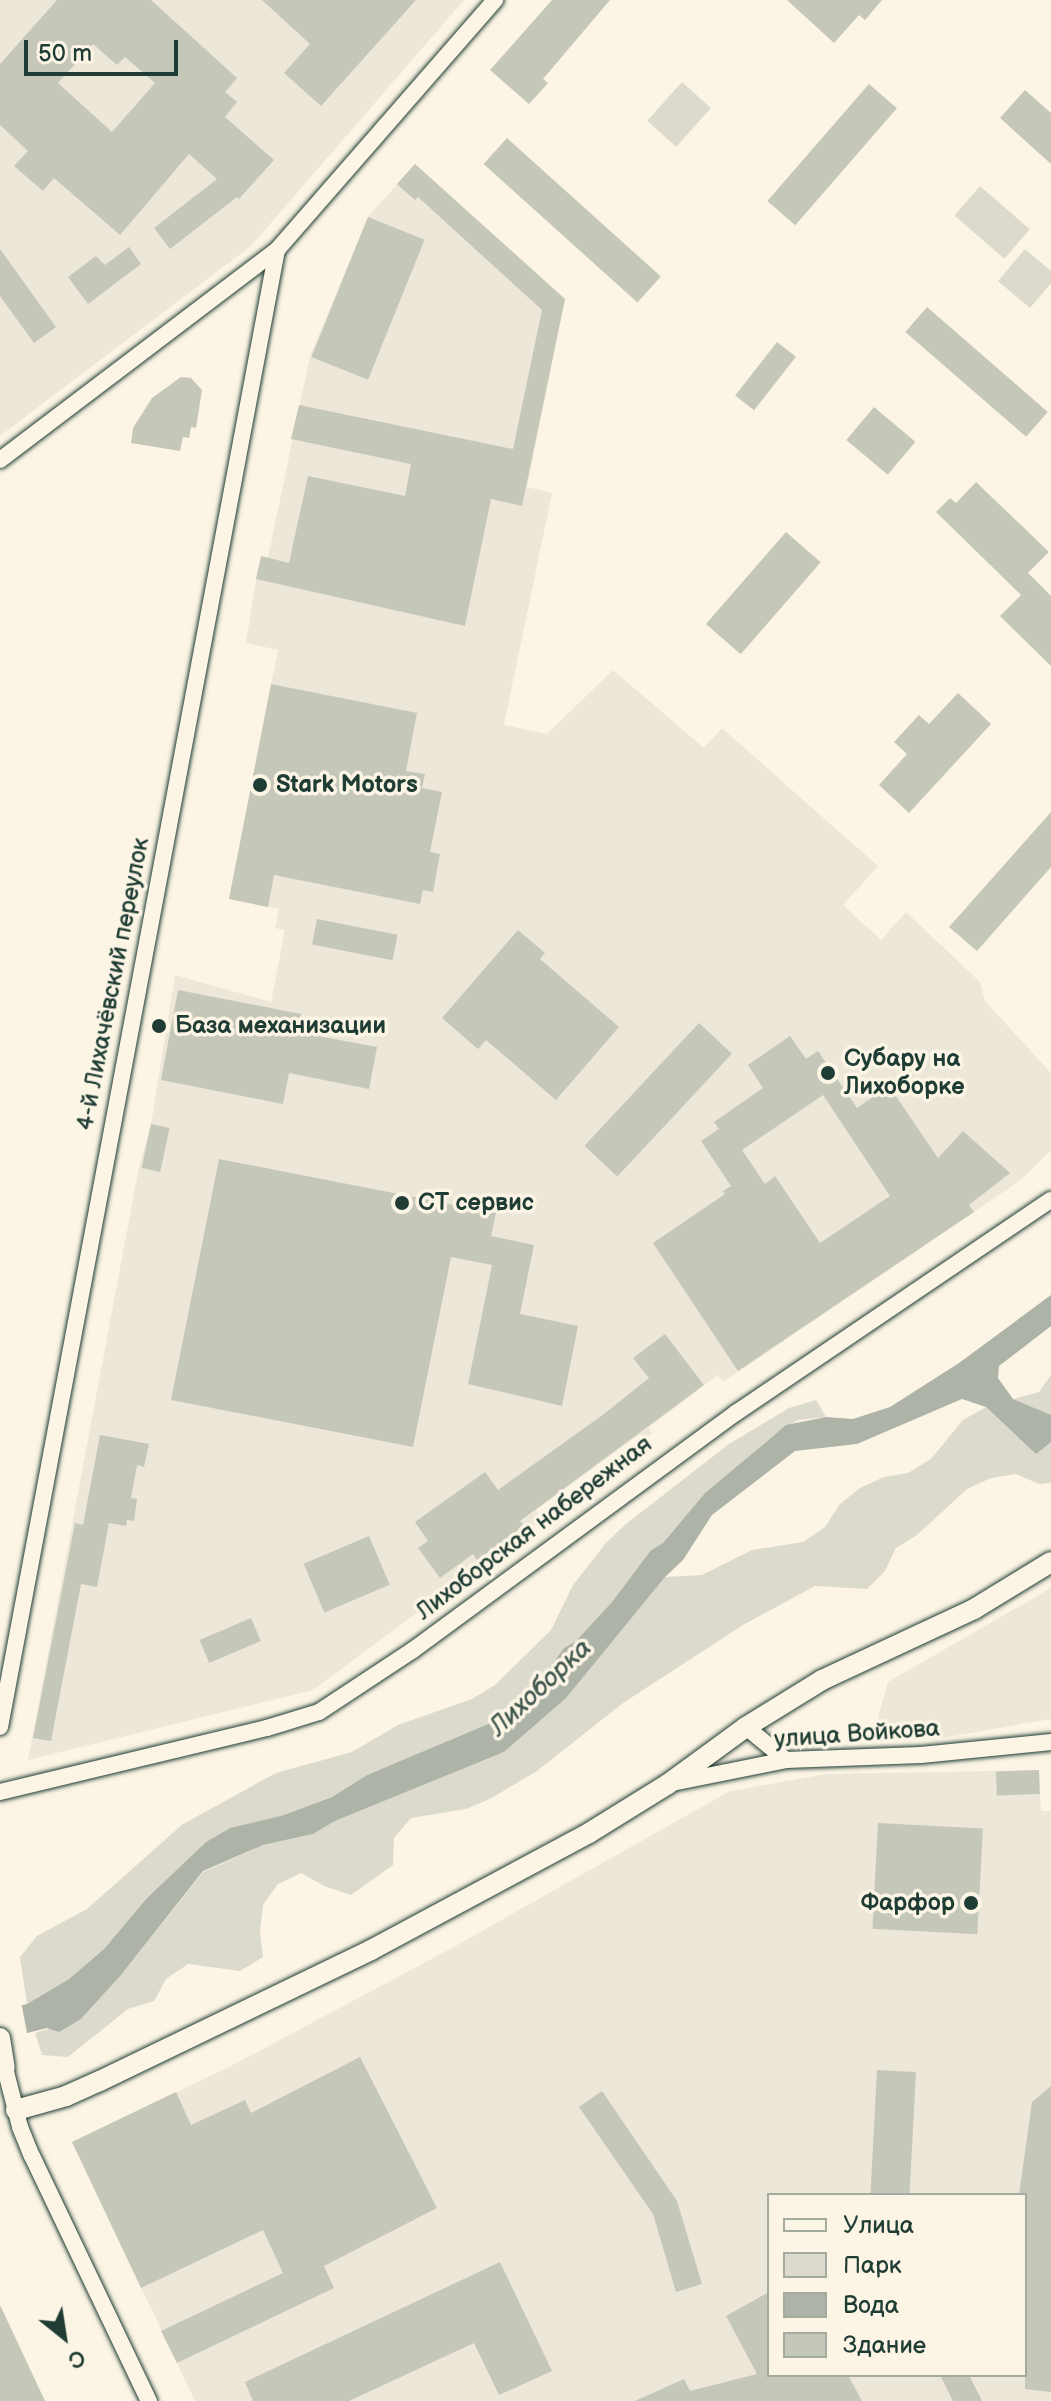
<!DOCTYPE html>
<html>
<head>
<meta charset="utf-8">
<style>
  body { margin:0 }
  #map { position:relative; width:1051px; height:2401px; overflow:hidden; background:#fcf5e5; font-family:"Balsamiq Sans",sans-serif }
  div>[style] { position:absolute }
  .built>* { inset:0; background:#ece7d8 }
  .green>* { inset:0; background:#dcdacc; transform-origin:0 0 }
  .water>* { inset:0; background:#aeb3a7 }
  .pier>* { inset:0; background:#fcf5e5 }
  .building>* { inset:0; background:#c5c7b9; transform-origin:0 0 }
  .roads { filter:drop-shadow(0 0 2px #1f3d34) drop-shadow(0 0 2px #1f3d34) }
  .minor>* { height:16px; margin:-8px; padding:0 8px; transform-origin:8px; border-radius:8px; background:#fcf5e5 }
  .tertiary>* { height:20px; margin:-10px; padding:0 10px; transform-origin:10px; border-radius:10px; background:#fcf5e5 }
  .dots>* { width:22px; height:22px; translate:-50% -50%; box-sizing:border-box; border:4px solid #fcf5e5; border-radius:50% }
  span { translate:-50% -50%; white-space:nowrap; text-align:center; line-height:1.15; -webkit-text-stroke:7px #fcf5e5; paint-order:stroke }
  .poi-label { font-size:24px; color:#1f3d34; font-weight:700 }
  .left { translate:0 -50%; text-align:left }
  .right { translate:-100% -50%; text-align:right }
  .street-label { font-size:24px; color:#1f3d34 }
  .water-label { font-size:26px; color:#435a51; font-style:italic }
  .legend { position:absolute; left:767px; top:2193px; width:260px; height:184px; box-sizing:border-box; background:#fcf5e5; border:2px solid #a4ab9e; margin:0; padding:10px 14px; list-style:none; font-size:24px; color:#1f3d34 }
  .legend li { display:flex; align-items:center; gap:16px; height:40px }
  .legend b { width:40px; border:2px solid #a4ab9e }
  .north { position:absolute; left:24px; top:2297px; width:80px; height:80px; -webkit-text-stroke:6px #fcf5e5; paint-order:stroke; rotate:150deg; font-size:22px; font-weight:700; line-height:32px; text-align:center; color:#1f3d34 }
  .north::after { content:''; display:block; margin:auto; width:28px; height:36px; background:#1f3d34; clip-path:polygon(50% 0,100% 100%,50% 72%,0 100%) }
  .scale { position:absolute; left:24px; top:40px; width:154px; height:36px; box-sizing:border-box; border:4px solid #1f3d34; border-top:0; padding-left:10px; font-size:24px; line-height:28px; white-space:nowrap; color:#1f3d34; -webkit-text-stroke:6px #fcf5e5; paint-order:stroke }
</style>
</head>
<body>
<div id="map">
  <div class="built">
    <div style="clip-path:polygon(0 0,464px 0,251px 246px,0 436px)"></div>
    <div style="clip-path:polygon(415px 164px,565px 299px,527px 487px,552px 493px,504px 725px,547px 734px,613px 670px,704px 748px,722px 728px,878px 866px,843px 905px,881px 940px,906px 912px,980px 982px,985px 1001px,1051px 1073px,1051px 1150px,1022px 1179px,974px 1212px,723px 1382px,718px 1375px,711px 1380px,648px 1428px,652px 1433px,644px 1439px,640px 1434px,536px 1510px,542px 1520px,313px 1690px,28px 1760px,139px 1167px,151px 1124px,175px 975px,271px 1002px,285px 930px,275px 928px,279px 909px,229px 899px,278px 650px,246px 643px,256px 579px,261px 557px,268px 557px,310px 356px,368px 217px)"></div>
    <div style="clip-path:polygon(1051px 1588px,1051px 1719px,936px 1739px,871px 1742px,888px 1682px)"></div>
    <div style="clip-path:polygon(evenodd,1039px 1770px,1041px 1811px,1051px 1811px,1051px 2401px,195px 2401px,72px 2142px,229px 2067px,452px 1948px,730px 1791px,827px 1774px,1039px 1770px,769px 2195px,1025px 2195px,1025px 2375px,769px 2375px,769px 2195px)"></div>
  </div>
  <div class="green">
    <div style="left:682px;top:82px;width:39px;height:52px;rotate:42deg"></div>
    <div style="left:980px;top:186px;width:66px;height:39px;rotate:41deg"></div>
    <div style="clip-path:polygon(1025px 249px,1051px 271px,1051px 283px,1030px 308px,998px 281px)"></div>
    <div style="clip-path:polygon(1051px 1375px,1051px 1415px,1013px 1399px,1039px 1392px)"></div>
    <div style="clip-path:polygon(816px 1400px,826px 1417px,798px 1420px,776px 1433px,705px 1493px,663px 1543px,651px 1550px,612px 1602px,576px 1641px,564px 1648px,532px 1691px,500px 1719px,367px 1775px,332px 1797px,284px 1815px,230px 1828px,206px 1842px,147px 1898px,104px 1949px,69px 1979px,27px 2004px,20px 1957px,37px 1936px,87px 1909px,183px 1824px,276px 1773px,352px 1752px,398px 1725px,472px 1699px,495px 1685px,551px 1630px,573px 1585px,606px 1543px,626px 1524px,729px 1444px,789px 1408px)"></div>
    <div style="clip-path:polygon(986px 1407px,1036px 1453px,1051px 1442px,1051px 1483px,1039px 1484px,1016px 1474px,991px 1478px,967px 1489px,917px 1535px,896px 1548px,885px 1571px,867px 1589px,815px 1586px,743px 1625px,623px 1703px,537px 1771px,490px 1799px,466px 1809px,411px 1818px,394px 1838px,393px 1865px,351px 1895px,324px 1886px,301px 1873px,278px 1884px,263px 1905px,260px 1932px,263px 1957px,240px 1971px,188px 1964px,166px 1979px,154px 2001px,128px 2009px,68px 2057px,42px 2055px,35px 2033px,81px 2019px,121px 1975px,203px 1872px,263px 1845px,313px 1834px,335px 1821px,504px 1752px,566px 1697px,665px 1577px,702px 1575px,752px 1550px,803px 1542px,825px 1527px,840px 1504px,860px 1488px,884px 1477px,908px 1473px,931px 1459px,963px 1420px)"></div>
  </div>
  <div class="water">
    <div style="clip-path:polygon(1051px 1295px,1051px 1326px,999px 1366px,998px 1378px,1013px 1399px,1051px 1415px,1051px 1442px,1036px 1454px,986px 1407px,962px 1399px,857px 1444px,795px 1451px,712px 1515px,683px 1560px,665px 1577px,566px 1698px,504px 1752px,335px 1821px,313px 1834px,263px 1845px,203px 1871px,121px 1975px,81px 2019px,59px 2032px,47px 2028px,0 2040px,0 2011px,27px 2004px,69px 1979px,104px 1949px,147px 1898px,206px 1842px,230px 1828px,284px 1815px,332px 1797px,367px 1775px,500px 1719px,532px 1691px,564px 1648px,576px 1641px,612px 1602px,651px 1550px,663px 1543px,705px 1493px,786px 1425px,826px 1417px,853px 1419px,890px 1407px,959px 1363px)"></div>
  </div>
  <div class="pier">
    <div style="clip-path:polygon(21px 2001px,28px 2038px,0 2044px,0 2007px)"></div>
  </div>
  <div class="building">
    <div style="clip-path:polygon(evenodd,57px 0,151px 0,237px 78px,225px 92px,237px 102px,225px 117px,274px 160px,239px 199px,237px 197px,170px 249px,154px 228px,217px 179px,189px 154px,120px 235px,54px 178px,43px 191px,14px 166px,28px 151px,0 125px,0 64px,57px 0,93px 44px,117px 65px,125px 57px,155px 83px,112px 132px,58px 83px,93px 44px)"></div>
    <div style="clip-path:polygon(262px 0,416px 0,321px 106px,284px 73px,310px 44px)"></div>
    <div style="clip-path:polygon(552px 0,610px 0,543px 79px,548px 83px,529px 104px,490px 70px)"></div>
    <div style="clip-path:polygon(787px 0,882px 0,865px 20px,859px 15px,834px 43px)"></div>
    <div style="left:869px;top:84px;width:37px;height:155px;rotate:41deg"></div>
    <div style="clip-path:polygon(1025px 90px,1051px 113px,1051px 164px,1000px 118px)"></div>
    <div style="left:507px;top:138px;width:207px;height:35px;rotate:42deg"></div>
    <div style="clip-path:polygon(415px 164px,565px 299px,522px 506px,491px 499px,465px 626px,256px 579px,261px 556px,289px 563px,308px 476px,405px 496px,411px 464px,291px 439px,299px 405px,513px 449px,542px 310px,418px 197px,415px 200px,397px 184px)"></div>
    <div style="left:368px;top:217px;width:61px;height:151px;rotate:22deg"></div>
    <div style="clip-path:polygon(129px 247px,141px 264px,88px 304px,68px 277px,96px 256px,105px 265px)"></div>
    <div style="clip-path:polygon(0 249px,56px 327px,34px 343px,0 296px)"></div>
    <div style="left:927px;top:307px;width:160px;height:33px;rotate:41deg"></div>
    <div style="left:777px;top:342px;width:24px;height:68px;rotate:38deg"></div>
    <div style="clip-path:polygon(181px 377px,191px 378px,202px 390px,196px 428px,191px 427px,189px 438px,183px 437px,180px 451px,131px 443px,133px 428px,152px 398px)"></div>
    <div style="left:874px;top:407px;width:54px;height:43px;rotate:40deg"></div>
    <div style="clip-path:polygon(976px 482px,1049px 552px,1028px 573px,1051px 596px,1051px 666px,1000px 616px,1021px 595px,936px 512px,950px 498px,956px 503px)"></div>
    <div style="left:786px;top:532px;width:46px;height:122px;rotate:41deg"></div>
    <div style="clip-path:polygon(271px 684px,417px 713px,406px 771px,425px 774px,422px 788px,442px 792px,430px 852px,440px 854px,433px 892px,423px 890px,420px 904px,274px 875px,268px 907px,229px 899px)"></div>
    <div style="clip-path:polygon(958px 693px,991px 724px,909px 813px,879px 785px,907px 754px,894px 742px,919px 715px,929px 724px)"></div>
    <div style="clip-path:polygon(1051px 812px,1051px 867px,977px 951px,949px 927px)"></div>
    <div style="left:317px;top:919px;width:82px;height:26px;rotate:11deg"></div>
    <div style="clip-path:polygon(518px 930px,545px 953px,540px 959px,619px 1027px,556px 1100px,486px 1040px,478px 1049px,442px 1018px)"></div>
    <div style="clip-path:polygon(178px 990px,301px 1014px,297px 1032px,377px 1047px,369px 1089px,289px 1073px,283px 1104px,161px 1080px)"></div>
    <div style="left:699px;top:1023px;width:45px;height:168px;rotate:43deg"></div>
    <div style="clip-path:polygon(evenodd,790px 1036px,806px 1059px,818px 1051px,857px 1108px,889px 1086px,938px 1158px,963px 1131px,1010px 1173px,969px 1205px,974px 1212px,738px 1371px,653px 1243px,725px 1194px,723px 1191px,731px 1186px,701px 1141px,719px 1129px,714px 1122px,763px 1088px,748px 1065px,790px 1036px,823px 1095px,890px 1196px,820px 1243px,775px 1176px,765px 1184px,742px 1150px,823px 1095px)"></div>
    <div style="left:151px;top:1124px;width:19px;height:45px;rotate:12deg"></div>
    <div style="clip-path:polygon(219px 1159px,496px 1213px,491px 1236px,534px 1245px,520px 1314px,578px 1326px,562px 1406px,468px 1384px,492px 1265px,451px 1257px,413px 1447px,171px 1400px)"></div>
    <div style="clip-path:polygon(665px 1334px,704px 1385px,520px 1521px,524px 1526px,477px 1560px,473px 1554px,440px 1578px,418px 1548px,428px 1541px,415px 1522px,485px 1472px,498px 1490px,604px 1414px,649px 1378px,633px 1358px)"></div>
    <div style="clip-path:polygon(100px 1435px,149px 1444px,144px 1467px,137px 1465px,131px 1498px,137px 1499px,134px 1521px,127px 1520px,126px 1526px,109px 1523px,97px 1587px,81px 1584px,51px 1741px,33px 1738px,75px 1523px,83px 1525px)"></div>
    <div style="left:369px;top:1536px;width:53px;height:71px;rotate:67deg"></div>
    <div style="left:251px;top:1618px;width:25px;height:56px;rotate:67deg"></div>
    <div style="left:1039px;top:1770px;width:24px;height:43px;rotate:88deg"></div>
    <div style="left:878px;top:1823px;width:105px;height:106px;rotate:3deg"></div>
    <div style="clip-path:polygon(360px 2057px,437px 2208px,324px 2266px,334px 2288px,177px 2363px,161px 2331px,283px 2273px,263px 2230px,141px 2288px,72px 2142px,176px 2092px,191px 2125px,245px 2100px,251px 2113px)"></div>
    <div style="left:877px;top:2070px;width:39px;height:125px;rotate:3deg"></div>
    <div style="clip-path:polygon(1051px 2086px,1051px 2392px,1025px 2389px,1025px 2195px,1019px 2195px,1032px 2102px)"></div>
    <div style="clip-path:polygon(602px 2091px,677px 2201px,702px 2284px,676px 2292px,653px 2214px,579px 2107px)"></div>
    <div style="clip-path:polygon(500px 2262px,552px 2371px,499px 2395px,474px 2343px,349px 2401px,253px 2401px,245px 2382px)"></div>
    <div style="clip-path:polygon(769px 2292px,769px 2375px,848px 2375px,862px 2401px,635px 2401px,684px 2379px,690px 2391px,757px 2374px,726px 2316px)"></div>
    <div style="clip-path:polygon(0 2305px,45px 2401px,0 2401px)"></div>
    <div style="clip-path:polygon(940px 2375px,969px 2375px,982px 2401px,953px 2401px)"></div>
  </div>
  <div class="roads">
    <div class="minor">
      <div style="left:0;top:460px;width:348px;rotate:-37.2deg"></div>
      <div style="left:277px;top:250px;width:332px;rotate:-48.9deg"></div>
      <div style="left:0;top:1727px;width:1503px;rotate:-79.38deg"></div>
      <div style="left:746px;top:1727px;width:52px;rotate:39.5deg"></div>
      <div style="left:672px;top:1783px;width:116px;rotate:-11.4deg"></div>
      <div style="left:786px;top:1760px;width:135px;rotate:-2.1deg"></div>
      <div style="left:921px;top:1755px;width:131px;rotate:-5.7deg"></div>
      <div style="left:0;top:1792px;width:275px;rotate:-13.5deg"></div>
      <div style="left:267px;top:1728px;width:54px;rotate:-17.1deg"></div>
      <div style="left:319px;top:1712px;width:113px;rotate:-33.4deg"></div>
      <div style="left:413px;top:1650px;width:401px;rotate:-36.3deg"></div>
      <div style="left:736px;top:1413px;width:380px;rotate:-34.1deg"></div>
      <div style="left:5px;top:2068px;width:61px;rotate:75.7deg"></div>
      <div style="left:20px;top:2127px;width:31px;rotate:68deg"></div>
      <div style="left:32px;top:2156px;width:272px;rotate:64.5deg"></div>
    </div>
    <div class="tertiary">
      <div style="left:0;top:2038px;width:30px;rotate:81deg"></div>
      <div style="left:16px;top:2110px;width:52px;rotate:-15.6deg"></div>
      <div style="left:66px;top:2096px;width:37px;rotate:-24deg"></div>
      <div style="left:100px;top:2081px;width:301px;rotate:-25.8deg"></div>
      <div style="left:371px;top:1950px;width:247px;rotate:-28.2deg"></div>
      <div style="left:589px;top:1833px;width:93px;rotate:-31.8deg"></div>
      <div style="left:668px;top:1784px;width:97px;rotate:-36.2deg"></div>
      <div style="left:746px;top:1727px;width:89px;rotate:-31.7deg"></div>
      <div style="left:822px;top:1680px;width:168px;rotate:-25deg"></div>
      <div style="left:974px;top:1609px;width:90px;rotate:-31.4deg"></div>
    </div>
  </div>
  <div class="dots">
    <div style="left:260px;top:785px;background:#1f3d34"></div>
    <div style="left:159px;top:1026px;background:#1f3d34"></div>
    <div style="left:828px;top:1073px;background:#1f3d34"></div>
    <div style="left:402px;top:1203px;background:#1f3d34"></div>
    <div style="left:971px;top:1903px;background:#1f3d34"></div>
  </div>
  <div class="poi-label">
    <span class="left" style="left:276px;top:785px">Stark Motors</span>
    <span class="left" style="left:175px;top:1026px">База механизации</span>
    <span class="left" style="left:844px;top:1073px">Субару на<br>Лихоборке</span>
    <span class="left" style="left:418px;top:1203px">СТ сервис</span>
    <span class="right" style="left:955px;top:1903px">Фарфор</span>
  </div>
  <div class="street-label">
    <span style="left:113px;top:984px;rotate:-79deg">4-й Лихачёвский переулок</span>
    <span style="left:534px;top:1528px;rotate:-37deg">Лихоборская набережная</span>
    <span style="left:857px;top:1734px;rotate:-4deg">улица Войкова</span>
  </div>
  <div class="water-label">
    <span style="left:541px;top:1688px;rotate:-43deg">Лихоборка</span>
  </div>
  <ul class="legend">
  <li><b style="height:10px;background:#fcf5e5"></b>Улица</li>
  <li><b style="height:22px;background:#dcdacc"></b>Парк</li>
  <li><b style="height:22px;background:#aeb3a7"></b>Вода</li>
  <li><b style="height:22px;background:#c5c7b9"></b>Здание</li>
  </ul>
  <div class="north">С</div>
  <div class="scale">50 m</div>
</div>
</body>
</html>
